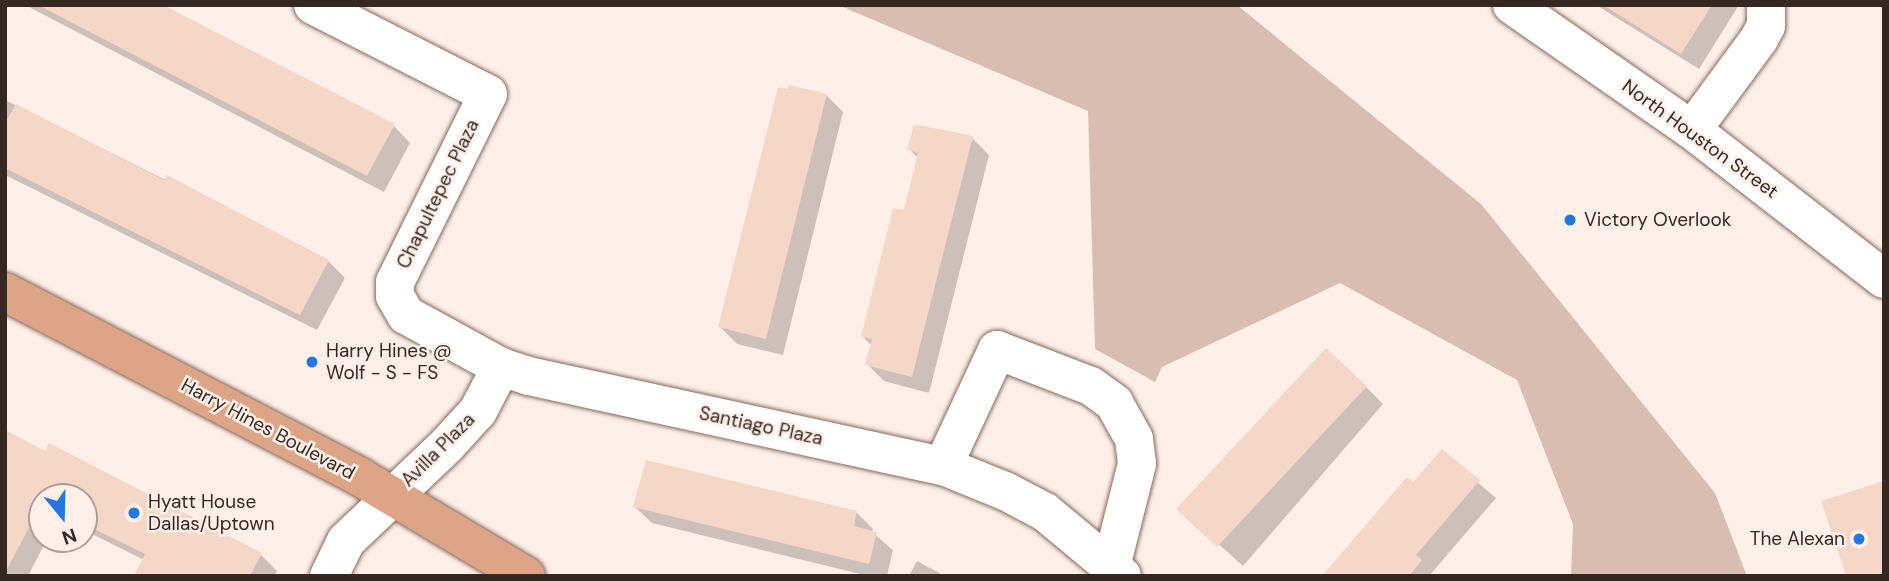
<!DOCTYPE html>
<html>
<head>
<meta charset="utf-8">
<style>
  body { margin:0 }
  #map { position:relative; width:1889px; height:581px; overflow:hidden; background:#fef0e9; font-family:"DM Sans",sans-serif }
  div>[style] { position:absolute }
  .green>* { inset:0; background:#d9bdb0 }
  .shadow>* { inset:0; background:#0003 }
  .building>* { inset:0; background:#f6d6c6; transform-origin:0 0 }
  .roads { filter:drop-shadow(0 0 2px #85685a) drop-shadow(0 0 2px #85685a) }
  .minor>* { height:38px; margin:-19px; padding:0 19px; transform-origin:19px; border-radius:19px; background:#fff }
  .major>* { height:38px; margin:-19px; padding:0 19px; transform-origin:19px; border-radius:19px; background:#dda586 }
  .dots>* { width:19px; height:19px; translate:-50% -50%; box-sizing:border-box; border:4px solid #fef0e9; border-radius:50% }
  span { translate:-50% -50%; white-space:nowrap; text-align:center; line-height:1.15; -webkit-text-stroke:5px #fef0e9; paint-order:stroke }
  .street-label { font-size:19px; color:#352822 }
  .poi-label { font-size:19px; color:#352822 }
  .left { translate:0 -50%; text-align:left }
  .right { translate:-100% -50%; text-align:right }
  .frame { position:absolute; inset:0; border:7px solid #352822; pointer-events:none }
  .north { position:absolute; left:28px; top:483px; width:70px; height:70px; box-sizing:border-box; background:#fef0e9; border:2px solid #aea099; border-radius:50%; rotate:161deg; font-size:19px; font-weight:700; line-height:28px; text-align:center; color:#352822 }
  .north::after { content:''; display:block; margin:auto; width:24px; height:32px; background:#2477e1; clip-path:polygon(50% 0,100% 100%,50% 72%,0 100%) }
</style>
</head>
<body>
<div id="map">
  <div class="green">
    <div style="clip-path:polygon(838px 5px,1237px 5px,1481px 204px,1715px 493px,1747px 576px,1571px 576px,1573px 524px,1517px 380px,1340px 283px,1162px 367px,1155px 382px,1095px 349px,1088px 111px)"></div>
  </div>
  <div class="shadow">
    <div style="clip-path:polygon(25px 5px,158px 5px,394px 126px,410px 143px,384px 192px)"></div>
    <div style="clip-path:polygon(1596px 5px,1739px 5px,1699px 69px)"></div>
    <div style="clip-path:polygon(826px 95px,843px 112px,783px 355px,737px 344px,720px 327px)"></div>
    <div style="clip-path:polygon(5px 100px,328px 261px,345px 278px,317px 330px,5px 175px)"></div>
    <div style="clip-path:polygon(972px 138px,989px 155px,929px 393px,884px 381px,867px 364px,872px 346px,863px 337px,905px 212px,918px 158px,909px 149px)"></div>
    <div style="clip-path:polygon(1366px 387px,1383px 404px,1243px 566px,1185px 514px)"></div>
    <div style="clip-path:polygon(5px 432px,261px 555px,277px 571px,274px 576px,136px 576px,144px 560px,84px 530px,84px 497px,42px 497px,42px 539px,47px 539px,28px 576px,5px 576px)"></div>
    <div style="clip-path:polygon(1442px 452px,1496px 498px,1429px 576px,1324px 576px)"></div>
    <div style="clip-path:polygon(635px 507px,856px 512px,873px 529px,872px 532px,893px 550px,887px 576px,868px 576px,652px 523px)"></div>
    <div style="clip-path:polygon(917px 561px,945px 576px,909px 576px)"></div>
  </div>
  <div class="building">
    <div style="clip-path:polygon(38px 5px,163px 5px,395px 124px,367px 176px)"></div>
    <div style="clip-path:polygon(1603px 5px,1712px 5px,1681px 54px)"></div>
    <div style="clip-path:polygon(789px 85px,827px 94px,766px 339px,718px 327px,778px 87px,788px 89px)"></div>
    <div style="clip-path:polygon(16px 104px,164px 180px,167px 175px,329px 260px,300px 315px,5px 168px,5px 123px)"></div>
    <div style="clip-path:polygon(914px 124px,973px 136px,912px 377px,865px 365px,872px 339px,861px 337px,893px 208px,904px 210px,918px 153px,907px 150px)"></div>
    <div style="left:1326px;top:348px;width:56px;height:220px;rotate:43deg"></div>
    <div style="clip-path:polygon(5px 430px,45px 451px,49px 443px,262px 553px,250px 576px,134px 576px,145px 554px,84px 524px,84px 497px,42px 497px,42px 503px,5px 573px)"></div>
    <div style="clip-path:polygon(1442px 449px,1480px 480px,1416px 555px,1422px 560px,1409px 576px,1322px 576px,1407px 477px,1413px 482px)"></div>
    <div style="clip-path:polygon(646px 460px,857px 511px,854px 526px,877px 532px,869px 564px,633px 507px)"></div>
    <div style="clip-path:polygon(1884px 481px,1884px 576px,1846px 576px,1821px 501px)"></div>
  </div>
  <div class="roads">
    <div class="minor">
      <div style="left:313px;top:5px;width:196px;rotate:27deg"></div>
      <div style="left:488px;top:94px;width:210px;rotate:116.3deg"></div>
      <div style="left:395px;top:282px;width:14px;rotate:90deg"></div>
      <div style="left:395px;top:296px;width:22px;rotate:60deg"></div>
      <div style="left:406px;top:315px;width:108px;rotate:28.7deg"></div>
      <div style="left:501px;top:367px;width:29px;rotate:18deg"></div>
      <div style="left:529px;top:376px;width:424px;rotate:12.3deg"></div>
      <div style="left:943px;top:466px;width:67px;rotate:22deg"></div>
      <div style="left:1005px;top:491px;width:45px;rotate:27.7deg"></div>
      <div style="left:1045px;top:512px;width:100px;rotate:39.7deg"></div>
      <div style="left:1512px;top:5px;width:219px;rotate:34.8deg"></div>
      <div style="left:1692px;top:130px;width:243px;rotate:37.8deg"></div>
      <div style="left:1692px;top:130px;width:113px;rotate:-53.6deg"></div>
      <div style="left:1759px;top:39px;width:15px;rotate:-62deg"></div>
      <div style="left:1766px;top:26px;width:21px;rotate:-90deg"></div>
      <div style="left:943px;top:466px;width:128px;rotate:-65deg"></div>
      <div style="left:997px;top:350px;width:101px;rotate:21deg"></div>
      <div style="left:1091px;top:386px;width:29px;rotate:36deg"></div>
      <div style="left:1114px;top:403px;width:41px;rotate:60.9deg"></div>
      <div style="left:1134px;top:439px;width:25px;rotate:83deg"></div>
      <div style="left:1137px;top:464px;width:106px;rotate:104.2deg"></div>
      <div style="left:329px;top:576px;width:39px;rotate:-64deg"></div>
      <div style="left:346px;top:541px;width:139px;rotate:-43.5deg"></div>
      <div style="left:447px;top:445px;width:46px;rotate:-47.6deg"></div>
      <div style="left:478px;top:411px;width:50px;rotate:-62.4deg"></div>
    </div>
    <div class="major">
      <div style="left:5px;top:292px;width:400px;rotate:27.5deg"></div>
      <div style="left:360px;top:477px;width:193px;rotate:30.8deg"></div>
    </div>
  </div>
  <div class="dots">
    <div style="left:1570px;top:220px;background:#2477e1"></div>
    <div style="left:312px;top:362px;background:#2477e1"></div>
    <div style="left:134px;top:513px;background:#2477e1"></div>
    <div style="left:1859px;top:539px;background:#2477e1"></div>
  </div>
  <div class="street-label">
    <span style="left:1700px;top:139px;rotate:36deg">North Houston Street</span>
    <span style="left:438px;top:194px;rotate:-64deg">Chapultepec Plaza</span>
    <span style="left:761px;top:426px;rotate:12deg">Santiago Plaza</span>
    <span style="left:268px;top:429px;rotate:28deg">Harry Hines Boulevard</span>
    <span style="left:438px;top:450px;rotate:-45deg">Avilla Plaza</span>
  </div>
  <div class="poi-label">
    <span class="left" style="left:1584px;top:220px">Victory Overlook</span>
    <span class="left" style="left:326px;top:362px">Harry Hines @<br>Wolf - S - FS</span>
    <span class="left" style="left:148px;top:513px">Hyatt House<br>Dallas/Uptown</span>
    <span class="right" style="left:1845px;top:539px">The Alexan</span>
  </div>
  <div class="frame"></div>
  <div class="north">N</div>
</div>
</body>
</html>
